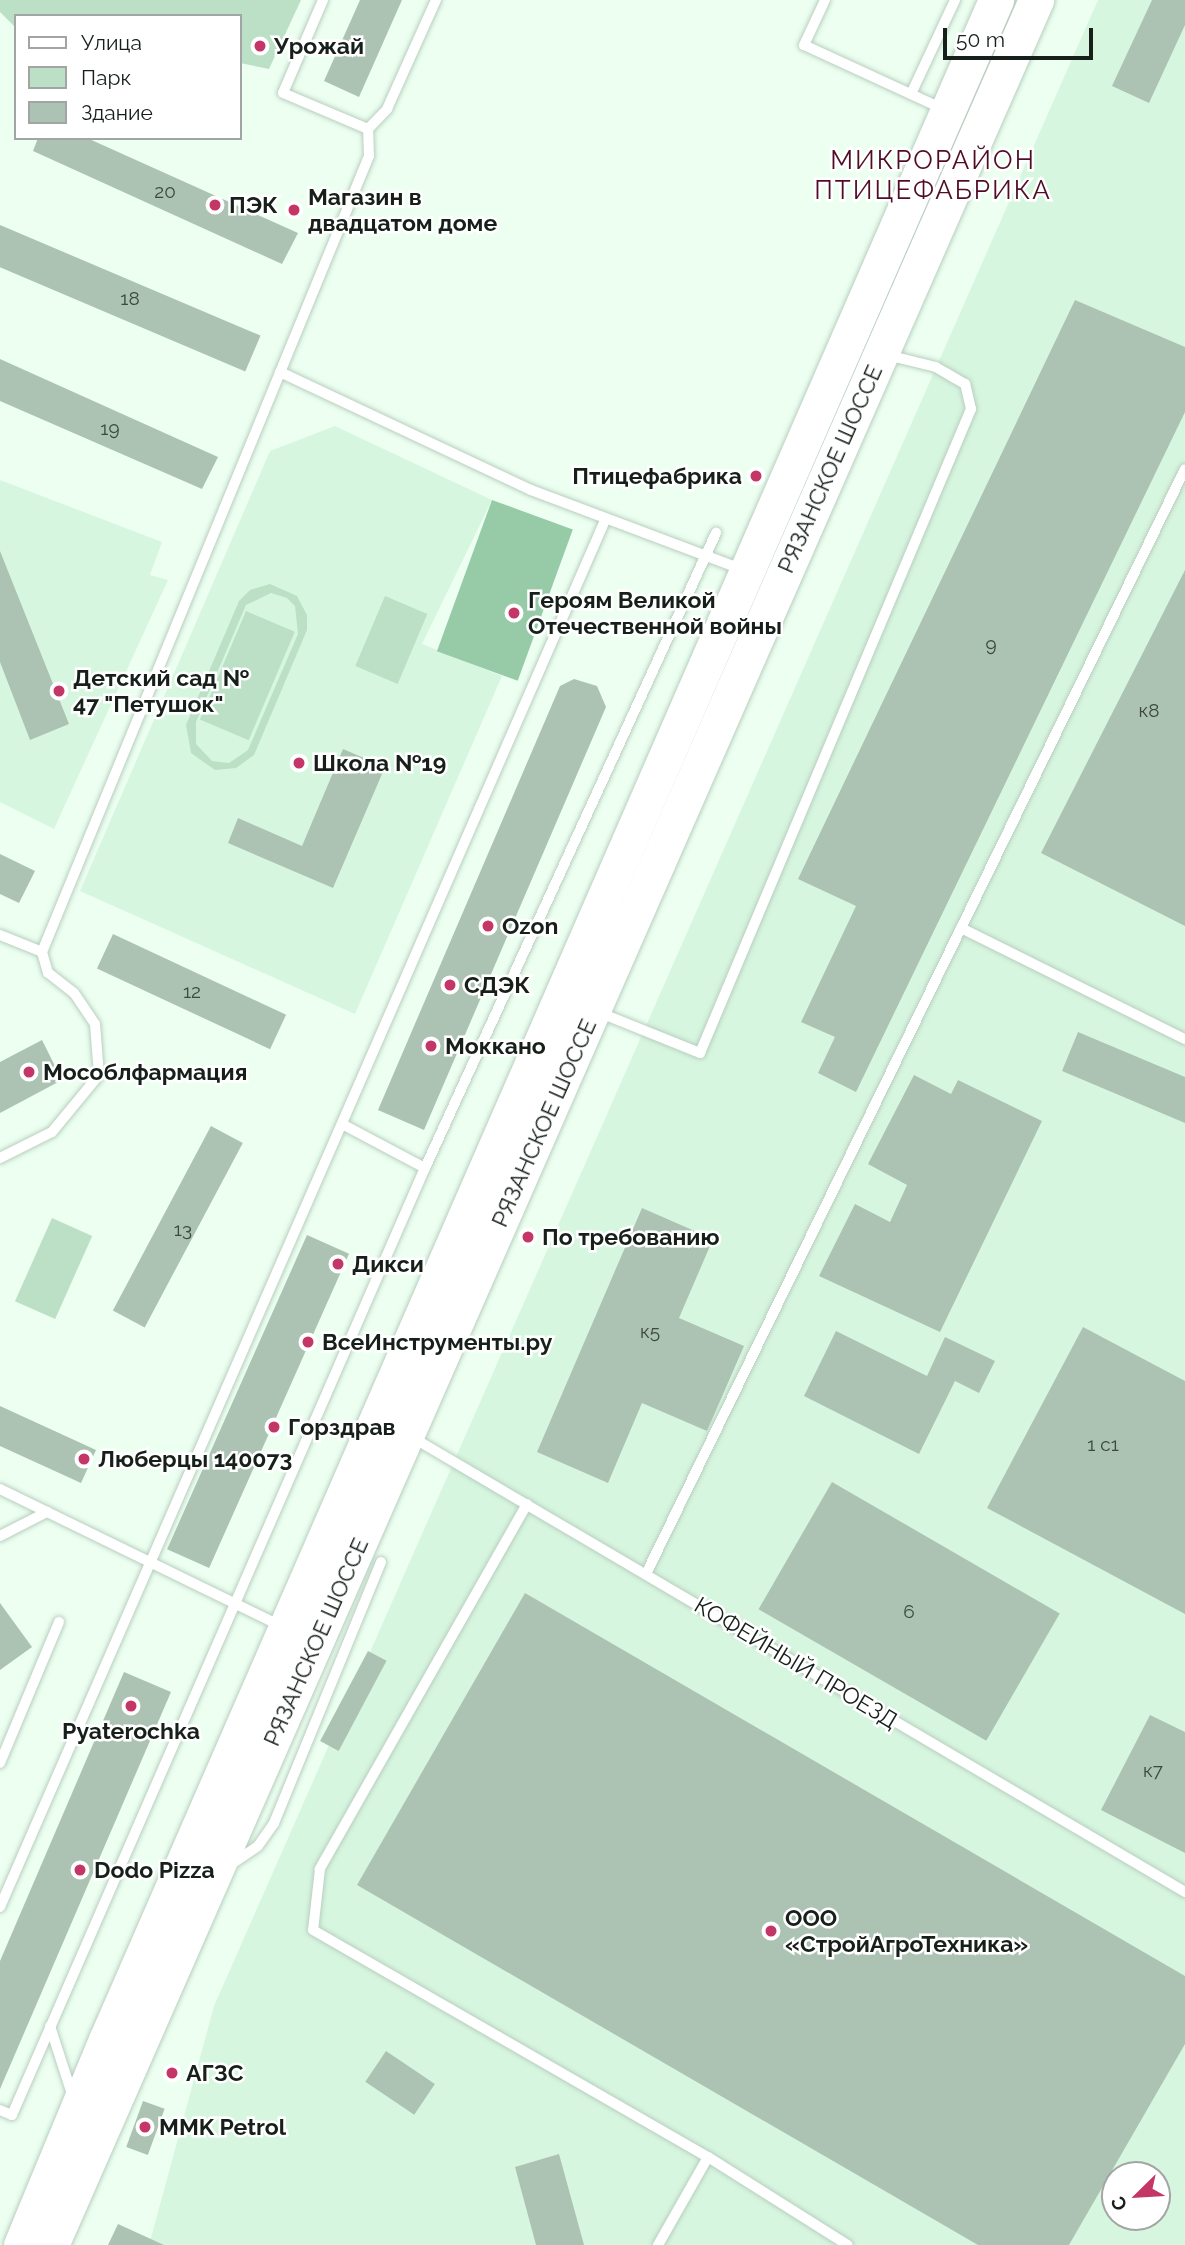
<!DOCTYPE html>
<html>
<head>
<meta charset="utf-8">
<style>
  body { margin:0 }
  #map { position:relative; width:1185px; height:2245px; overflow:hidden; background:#ecfff1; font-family:Raleway,sans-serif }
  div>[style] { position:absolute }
  .built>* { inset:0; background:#d7f6e0 }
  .green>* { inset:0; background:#bbe0c6; transform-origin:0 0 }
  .forest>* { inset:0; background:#97cba8; transform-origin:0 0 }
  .building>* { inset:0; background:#acc3b3; transform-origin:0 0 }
  .roads { filter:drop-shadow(0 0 2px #b8cfbf) drop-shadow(0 0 2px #b8cfbf) }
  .lane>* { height:10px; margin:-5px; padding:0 5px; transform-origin:5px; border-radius:5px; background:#fff }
  .primary>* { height:35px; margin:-17.5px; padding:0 17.5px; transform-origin:17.5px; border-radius:17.5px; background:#fff }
  .dots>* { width:19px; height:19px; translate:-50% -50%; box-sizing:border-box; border:4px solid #fff; border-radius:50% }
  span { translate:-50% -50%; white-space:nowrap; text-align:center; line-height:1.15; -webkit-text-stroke:5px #fff; paint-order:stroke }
  .number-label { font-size:19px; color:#3c4840 }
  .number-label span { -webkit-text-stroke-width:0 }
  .poi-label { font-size:23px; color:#171f1a; font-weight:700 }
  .left { translate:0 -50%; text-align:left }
  .right { translate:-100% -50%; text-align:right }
  .street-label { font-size:23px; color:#171f1a }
  .quarter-label { font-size:26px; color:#510c25; letter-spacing:2px }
  .legend { position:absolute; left:14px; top:14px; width:228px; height:126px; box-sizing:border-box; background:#fff; border:2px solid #a2a5a3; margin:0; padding:9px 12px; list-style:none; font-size:21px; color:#171f1a }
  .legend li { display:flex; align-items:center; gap:14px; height:35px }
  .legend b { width:35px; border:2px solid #a2a5a3 }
  .north { position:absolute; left:1101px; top:2161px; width:70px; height:70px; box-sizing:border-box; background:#fff; border:2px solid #a2a5a3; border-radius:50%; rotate:246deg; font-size:19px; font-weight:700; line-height:28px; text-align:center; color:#171f1a }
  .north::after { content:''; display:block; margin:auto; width:24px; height:32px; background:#c43665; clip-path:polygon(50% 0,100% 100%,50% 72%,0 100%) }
  .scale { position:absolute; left:943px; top:28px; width:150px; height:32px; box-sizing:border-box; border:4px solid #171f1a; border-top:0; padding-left:9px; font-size:21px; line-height:24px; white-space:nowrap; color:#171f1a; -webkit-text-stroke:5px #fff; paint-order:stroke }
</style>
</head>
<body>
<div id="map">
  <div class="built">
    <div style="clip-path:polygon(evenodd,1098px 0,1185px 0,1185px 2245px,149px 2245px,214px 2006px,1098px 0,1115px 2175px,1157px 2175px,1157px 2217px,1115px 2217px,1115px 2175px)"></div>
    <div style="clip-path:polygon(335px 426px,492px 500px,422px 644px,502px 676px,355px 1014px,80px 891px,270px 451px)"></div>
    <div style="clip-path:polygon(0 480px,162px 542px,150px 575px,168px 580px,54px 829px,0 802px)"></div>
  </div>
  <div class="green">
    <div style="clip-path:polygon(0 0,301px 0,269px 69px,240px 63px,240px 16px,16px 16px,16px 28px,0 12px)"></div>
    <div style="clip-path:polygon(evenodd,270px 584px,297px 596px,307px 615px,307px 630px,254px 755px,236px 768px,215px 770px,191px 753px,186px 725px,239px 601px,250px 590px,270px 584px,271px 593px,287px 598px,295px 606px,298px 634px,248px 750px,229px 763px,212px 761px,196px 744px,196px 722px,246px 605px,271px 593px)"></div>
    <div style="left:385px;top:596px;width:46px;height:76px;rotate:23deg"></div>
    <div style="left:246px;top:611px;width:53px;height:118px;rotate:23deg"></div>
    <div style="left:52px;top:1218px;width:44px;height:91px;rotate:24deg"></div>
  </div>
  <div class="forest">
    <div style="left:492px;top:500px;width:86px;height:161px;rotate:20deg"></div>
  </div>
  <div class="building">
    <div style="clip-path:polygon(360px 0,402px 0,359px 97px,324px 81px)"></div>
    <div style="clip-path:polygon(1152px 0,1185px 0,1185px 25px,1149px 103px,1112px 86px)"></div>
    <div style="clip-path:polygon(38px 138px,87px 138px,298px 233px,282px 264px,33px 151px)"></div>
    <div style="left:0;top:225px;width:283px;height:39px;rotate:23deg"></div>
    <div style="clip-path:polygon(1075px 300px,1185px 347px,1185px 412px,856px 1092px,818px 1073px,835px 1037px,801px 1022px,856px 906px,798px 879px)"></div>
    <div style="clip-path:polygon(0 359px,218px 457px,202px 489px,0 401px)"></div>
    <div style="clip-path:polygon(0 551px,69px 724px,30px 740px,0 662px)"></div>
    <div style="clip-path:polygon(1185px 570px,1185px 926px,1041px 853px)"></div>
    <div style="clip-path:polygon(574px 679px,597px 686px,606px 707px,424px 1130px,378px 1110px,560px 686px)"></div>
    <div style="clip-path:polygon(343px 749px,385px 767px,333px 888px,228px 843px,238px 818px,302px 846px)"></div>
    <div style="clip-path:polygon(0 854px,35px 871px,19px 903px,0 894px)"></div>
    <div style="left:113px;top:934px;width:191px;height:38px;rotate:25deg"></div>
    <div style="clip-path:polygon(1078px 1032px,1185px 1077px,1185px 1123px,1062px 1071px)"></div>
    <div style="clip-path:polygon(42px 1040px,62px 1080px,0 1113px,0 1062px)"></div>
    <div style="clip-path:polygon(914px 1075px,951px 1094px,958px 1080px,1042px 1121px,940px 1332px,819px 1276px,855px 1204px,890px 1222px,907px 1185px,868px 1164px)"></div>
    <div style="left:211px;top:1126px;width:36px;height:209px;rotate:28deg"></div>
    <div style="clip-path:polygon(642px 1208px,713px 1239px,679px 1318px,744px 1346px,707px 1431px,642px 1403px,608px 1483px,537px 1452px)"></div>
    <div style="left:307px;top:1235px;width:46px;height:344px;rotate:24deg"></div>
    <div style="clip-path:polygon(1083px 1327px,1185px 1381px,1185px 1614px,987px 1508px)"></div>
    <div style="clip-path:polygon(836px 1331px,927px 1376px,945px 1337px,995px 1361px,979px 1393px,955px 1381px,919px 1454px,804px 1396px)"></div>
    <div style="clip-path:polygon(0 1406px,96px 1450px,81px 1483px,0 1446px)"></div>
    <div style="left:832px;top:1482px;width:263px;height:147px;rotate:30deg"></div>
    <div style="clip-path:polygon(525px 1593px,1185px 1976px,1185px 2044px,1069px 2245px,978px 2245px,357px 1885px)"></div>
    <div style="clip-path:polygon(0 1603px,32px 1647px,0 1670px)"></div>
    <div style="left:368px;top:1651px;width:21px;height:102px;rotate:28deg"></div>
    <div style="clip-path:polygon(124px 1672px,171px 1692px,0 2089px,0 1961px)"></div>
    <div style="clip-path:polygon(1150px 1715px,1185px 1732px,1185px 1853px,1101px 1810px)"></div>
    <div style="left:386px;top:2051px;width:59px;height:37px;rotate:34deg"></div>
    <div style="left:143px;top:2101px;width:23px;height:49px;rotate:20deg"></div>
    <div style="clip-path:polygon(559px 2154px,584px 2245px,536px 2245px,515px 2167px)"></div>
    <div style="clip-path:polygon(118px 2224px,164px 2245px,108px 2245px)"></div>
  </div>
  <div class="roads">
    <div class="lane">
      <div style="left:323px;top:0;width:101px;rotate:113.3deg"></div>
      <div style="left:283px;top:93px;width:92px;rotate:23deg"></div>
      <div style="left:368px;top:129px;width:28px;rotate:-46deg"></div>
      <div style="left:387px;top:109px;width:120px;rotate:-65.8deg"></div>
      <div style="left:825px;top:0;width:50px;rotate:115deg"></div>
      <div style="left:804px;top:45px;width:155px;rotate:24.7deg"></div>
      <div style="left:911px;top:94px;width:104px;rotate:-64.9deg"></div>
      <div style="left:280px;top:372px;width:277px;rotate:25.2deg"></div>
      <div style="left:531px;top:490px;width:228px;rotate:20.6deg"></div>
      <div style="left:961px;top:928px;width:250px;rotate:26.4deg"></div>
      <div style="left:0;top:935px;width:45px;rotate:22deg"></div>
      <div style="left:598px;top:1012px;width:110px;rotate:21.9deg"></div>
      <div style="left:700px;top:1053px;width:699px;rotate:-67.18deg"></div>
      <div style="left:971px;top:409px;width:26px;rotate:-103deg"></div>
      <div style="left:965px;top:384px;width:34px;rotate:-150deg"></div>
      <div style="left:936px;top:367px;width:50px;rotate:-166.2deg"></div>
      <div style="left:0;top:1158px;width:58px;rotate:-26.6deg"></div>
      <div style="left:52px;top:1132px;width:74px;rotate:-50.5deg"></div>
      <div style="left:99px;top:1075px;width:51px;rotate:-94.5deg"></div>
      <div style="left:95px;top:1024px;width:37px;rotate:-124deg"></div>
      <div style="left:74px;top:993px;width:33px;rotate:-142deg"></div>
      <div style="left:48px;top:973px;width:22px;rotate:-106deg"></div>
      <div style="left:42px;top:952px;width:861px;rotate:-67.67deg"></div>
      <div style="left:369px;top:156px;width:27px;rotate:-92deg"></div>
      <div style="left:425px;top:1168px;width:699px;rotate:-65.38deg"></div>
      <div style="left:410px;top:1436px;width:899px;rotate:30.47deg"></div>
      <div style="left:0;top:1489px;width:315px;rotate:26deg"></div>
      <div style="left:527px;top:1504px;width:420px;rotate:119.6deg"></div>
      <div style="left:320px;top:1869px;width:61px;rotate:96.5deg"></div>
      <div style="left:313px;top:1930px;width:456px;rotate:29.9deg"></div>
      <div style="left:708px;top:2157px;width:165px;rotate:32.2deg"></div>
      <div style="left:0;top:1536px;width:53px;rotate:-27.1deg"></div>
      <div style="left:646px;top:1574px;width:1229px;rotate:-64deg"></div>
      <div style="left:0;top:1763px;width:153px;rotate:-67.3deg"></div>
      <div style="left:227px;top:1867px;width:37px;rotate:-34deg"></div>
      <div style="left:258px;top:1846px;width:28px;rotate:-55deg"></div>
      <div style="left:274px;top:1823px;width:282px;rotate:-67.7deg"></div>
      <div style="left:0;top:1907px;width:1515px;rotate:-66.43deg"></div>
      <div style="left:50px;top:2026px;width:75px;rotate:72.1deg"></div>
      <div style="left:0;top:2110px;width:13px;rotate:23deg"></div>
      <div style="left:12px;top:2115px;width:1033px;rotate:-66.44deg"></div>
      <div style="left:425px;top:1168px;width:94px;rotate:-152.1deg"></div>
      <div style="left:658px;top:2245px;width:101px;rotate:-60.4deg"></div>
    </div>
    <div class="primary">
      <div style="left:21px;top:2245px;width:222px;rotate:-67.5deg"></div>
      <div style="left:106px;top:2040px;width:2226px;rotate:-66.43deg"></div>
      <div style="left:51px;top:2245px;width:2452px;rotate:-66.31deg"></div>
    </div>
  </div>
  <div class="dots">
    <div style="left:260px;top:46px;background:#c43665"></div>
    <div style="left:215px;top:205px;background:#c43665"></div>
    <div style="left:294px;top:210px;background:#c43665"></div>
    <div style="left:756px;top:476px;background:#c43665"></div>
    <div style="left:514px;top:613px;background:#c43665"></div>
    <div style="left:59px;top:691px;background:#c43665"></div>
    <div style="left:299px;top:763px;background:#c43665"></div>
    <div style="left:488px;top:926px;background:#c43665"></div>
    <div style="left:450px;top:985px;background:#c43665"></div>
    <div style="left:431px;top:1046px;background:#c43665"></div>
    <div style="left:29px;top:1072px;background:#c43665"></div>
    <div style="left:528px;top:1237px;background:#c43665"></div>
    <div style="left:338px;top:1264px;background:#c43665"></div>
    <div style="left:308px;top:1342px;background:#c43665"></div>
    <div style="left:274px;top:1427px;background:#c43665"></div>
    <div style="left:84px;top:1459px;background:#c43665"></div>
    <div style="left:131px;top:1706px;background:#c43665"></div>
    <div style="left:80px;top:1870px;background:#c43665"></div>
    <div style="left:771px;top:1931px;background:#c43665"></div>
    <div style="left:172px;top:2073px;background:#c43665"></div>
    <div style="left:145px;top:2127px;background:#c43665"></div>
  </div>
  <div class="number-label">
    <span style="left:165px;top:192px">20</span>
    <span style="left:130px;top:299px">18</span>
    <span style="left:110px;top:429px">19</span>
    <span style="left:991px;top:645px">9</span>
    <span style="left:1149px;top:711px">к8</span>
    <span style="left:192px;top:992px">12</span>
    <span style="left:183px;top:1230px">13</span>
    <span style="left:650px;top:1332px">к5</span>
    <span style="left:1103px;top:1445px">1 с1</span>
    <span style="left:909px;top:1612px">6</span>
    <span style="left:1153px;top:1771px">к7</span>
  </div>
  <div class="poi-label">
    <span class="left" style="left:274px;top:46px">Урожай</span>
    <span class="left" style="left:308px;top:210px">Магазин в<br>двадцатом доме</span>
    <span class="left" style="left:229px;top:205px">ПЭК</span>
    <span class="right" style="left:742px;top:476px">Птицефабрика</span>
    <span class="left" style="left:528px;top:613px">Героям Великой<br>Отечественной войны</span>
    <span class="left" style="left:73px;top:691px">Детский сад №<br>47 "Петушок"</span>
    <span class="left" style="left:313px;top:763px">Школа №19</span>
    <span class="left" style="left:502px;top:926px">Ozon</span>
    <span class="left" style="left:464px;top:985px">СДЭК</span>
    <span class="left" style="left:445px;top:1046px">Моккано</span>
    <span class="left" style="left:43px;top:1072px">Мособлфармация</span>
    <span class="left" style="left:542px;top:1237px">По требованию</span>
    <span class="left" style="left:352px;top:1264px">Дикси</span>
    <span class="left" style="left:322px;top:1342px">ВсеИнструменты.ру</span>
    <span class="left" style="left:288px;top:1427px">Горздрав</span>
    <span class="left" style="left:98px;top:1459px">Люберцы 140073</span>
    <span style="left:131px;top:1731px">Pyaterochka</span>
    <span class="left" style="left:94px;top:1870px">Dodo Pizza</span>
    <span class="left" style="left:785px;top:1931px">ООО<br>«СтройАгроТехника»</span>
    <span class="left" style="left:186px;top:2073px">АГЗС</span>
    <span class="left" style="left:159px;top:2127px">MMK Petrol</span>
  </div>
  <div class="street-label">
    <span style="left:830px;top:469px;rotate:-66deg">РЯЗАНСКОЕ ШОССЕ</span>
    <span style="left:544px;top:1123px;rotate:-66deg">РЯЗАНСКОЕ ШОССЕ</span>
    <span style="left:316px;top:1642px;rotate:-66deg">РЯЗАНСКОЕ ШОССЕ</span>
    <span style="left:796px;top:1663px;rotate:31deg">КОФЕЙНЫЙ ПРОЕЗД</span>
  </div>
  <div class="quarter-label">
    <span style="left:933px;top:176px">МИКРОРАЙОН<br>ПТИЦЕФАБРИКА</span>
  </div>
  <ul class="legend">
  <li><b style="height:9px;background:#fff"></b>Улица</li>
  <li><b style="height:19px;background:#bbe0c6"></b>Парк</li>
  <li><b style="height:19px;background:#acc3b3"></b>Здание</li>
  </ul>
  <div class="north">С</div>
  <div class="scale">50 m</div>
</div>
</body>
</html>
